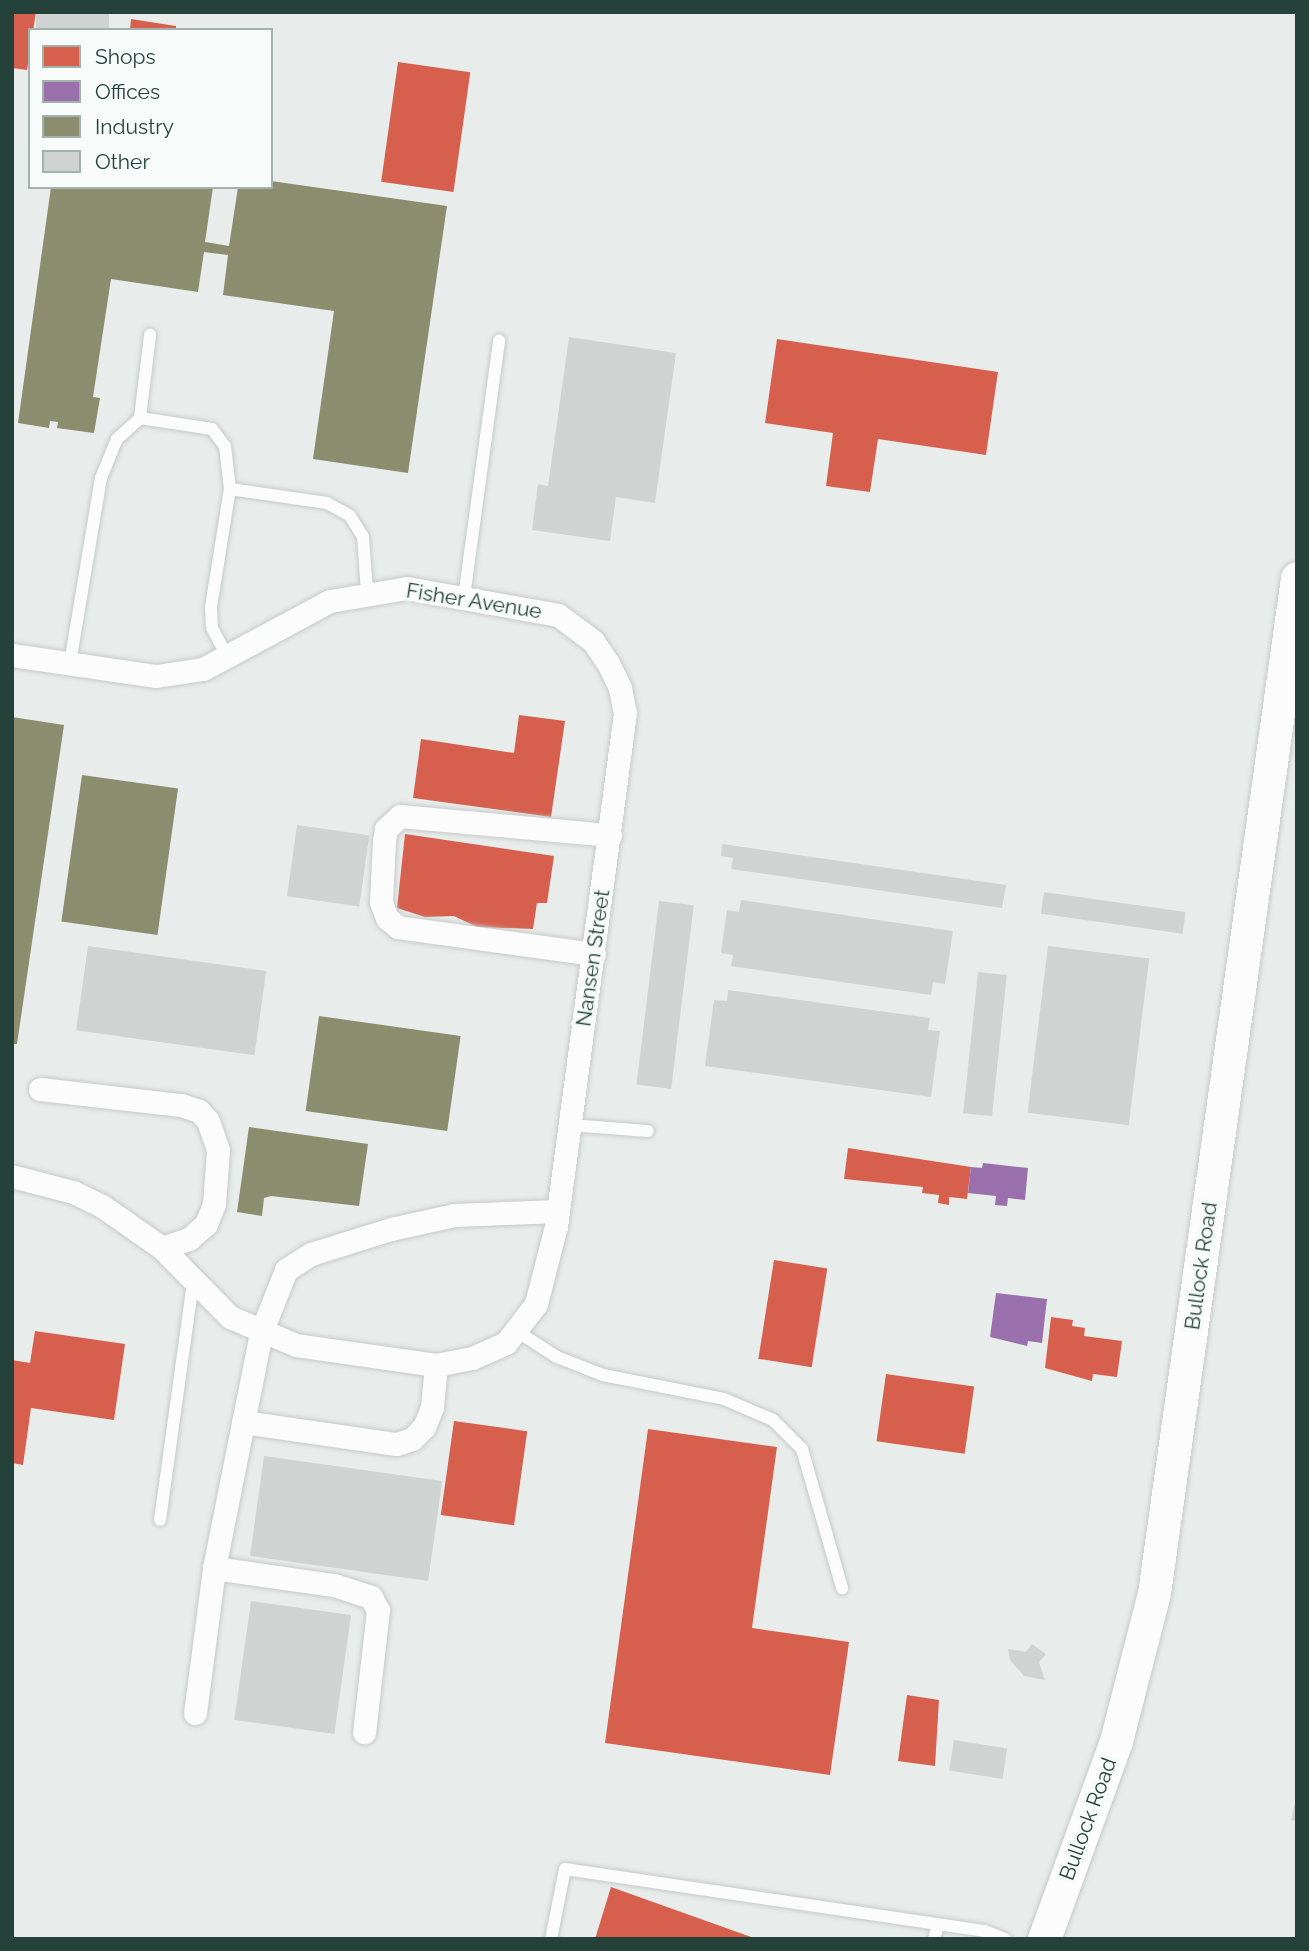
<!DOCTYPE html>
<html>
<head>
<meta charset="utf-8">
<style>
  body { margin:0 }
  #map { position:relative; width:1309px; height:1951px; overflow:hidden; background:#e8edeb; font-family:Raleway,sans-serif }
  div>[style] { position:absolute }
  .shops>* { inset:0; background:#d6604d; transform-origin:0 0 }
  .offices>* { inset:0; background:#9970ab }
  .industry>* { inset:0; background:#8c8c6e; transform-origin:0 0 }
  .building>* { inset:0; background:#cfd4d2; transform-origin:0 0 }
  .roads { filter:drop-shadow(0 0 2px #c5cac8) drop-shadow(0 0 2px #c5cac8) }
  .lane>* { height:12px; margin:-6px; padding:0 6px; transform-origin:6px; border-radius:6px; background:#fcfcfc }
  .street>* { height:23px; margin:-11.5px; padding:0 11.5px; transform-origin:11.5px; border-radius:11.5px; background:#fcfcfc }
  .secondary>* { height:33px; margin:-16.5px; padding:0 16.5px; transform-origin:16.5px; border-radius:16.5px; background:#fcfcfc }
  span { translate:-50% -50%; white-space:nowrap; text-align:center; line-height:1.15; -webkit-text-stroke:7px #f7fbf9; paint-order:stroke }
  .street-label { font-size:21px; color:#24423a }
  .frame { position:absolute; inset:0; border:14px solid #24423a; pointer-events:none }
  .legend { position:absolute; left:28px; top:28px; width:245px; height:161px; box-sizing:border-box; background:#f7fbf9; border:2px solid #a3b1ad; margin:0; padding:9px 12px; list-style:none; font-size:21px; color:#24423a }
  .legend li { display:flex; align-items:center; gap:14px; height:35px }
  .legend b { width:35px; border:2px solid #a3b1ad }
</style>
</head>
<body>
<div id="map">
  <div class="shops">
    <div style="clip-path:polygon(12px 12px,36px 12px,27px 70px,12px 68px)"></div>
    <div style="clip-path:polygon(131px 19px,176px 26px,176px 30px,130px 30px)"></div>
    <div style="left:398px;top:62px;width:73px;height:121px;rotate:8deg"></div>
    <div style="clip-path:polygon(777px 339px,998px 372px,986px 455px,878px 439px,870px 492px,826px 486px,833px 433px,765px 423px)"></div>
    <div style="clip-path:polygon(519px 715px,565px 721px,551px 817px,413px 798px,421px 739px,514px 753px)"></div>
    <div style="clip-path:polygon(405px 834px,554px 856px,547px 903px,537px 903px,533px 929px,477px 927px,454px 916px,425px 917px,397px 908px)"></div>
    <div style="clip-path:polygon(848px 1148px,971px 1167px,967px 1199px,949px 1197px,949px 1205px,938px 1203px,939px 1195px,922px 1193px,923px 1187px,844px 1179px)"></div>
    <div style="left:774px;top:1260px;width:54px;height:100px;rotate:9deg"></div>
    <div style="clip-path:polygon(1051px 1317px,1073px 1320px,1072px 1326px,1085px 1328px,1084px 1336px,1122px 1341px,1117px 1377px,1093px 1374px,1092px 1381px,1045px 1368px)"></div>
    <div style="clip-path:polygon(35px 1331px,125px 1344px,114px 1420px,31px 1408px,23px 1465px,12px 1463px,12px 1360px,30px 1363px)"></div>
    <div style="left:886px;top:1374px;width:89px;height:68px;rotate:8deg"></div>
    <div style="left:454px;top:1421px;width:74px;height:95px;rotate:8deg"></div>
    <div style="clip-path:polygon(648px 1429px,777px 1447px,752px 1628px,849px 1642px,830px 1775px,605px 1743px)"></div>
    <div style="clip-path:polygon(907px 1695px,939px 1700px,935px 1766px,898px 1761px)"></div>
    <div style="clip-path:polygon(611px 1887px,754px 1938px,754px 1939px,595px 1939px)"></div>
  </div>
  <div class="offices">
    <div style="clip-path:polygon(983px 1163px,1028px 1168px,1025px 1200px,1008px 1198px,1007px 1206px,995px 1205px,996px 1196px,968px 1193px,971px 1167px,982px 1168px)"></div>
    <div style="clip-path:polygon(996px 1293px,1047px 1299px,1042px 1343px,1028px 1341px,1027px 1346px,990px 1337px)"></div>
  </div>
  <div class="industry">
    <div style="clip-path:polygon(271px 181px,447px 206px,408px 473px,313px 459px,334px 311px,223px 295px,228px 255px,204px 252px,198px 292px,111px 279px,93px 397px,100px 398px,94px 433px,57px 428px,58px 422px,50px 421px,49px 428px,18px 423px,51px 187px,213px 187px,205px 242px,229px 246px,238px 187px,271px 187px)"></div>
    <div style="clip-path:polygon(12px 717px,64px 725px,17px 1044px,12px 1044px)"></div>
    <div style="left:82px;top:775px;width:97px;height:148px;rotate:8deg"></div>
    <div style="left:319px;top:1016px;width:143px;height:96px;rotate:8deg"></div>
    <div style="clip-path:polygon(249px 1127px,368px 1144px,359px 1206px,271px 1196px,264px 1198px,262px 1216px,237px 1212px)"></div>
  </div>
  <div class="building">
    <div style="left:36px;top:12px;width:73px;height:18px"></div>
    <div style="clip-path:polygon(569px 337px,676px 353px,655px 503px,616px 497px,610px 541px,532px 530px,538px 484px,548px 486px)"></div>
    <div style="left:297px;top:825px;width:73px;height:72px;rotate:8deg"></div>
    <div style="clip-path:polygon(722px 844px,1006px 885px,1002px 908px,731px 869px,733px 858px,721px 856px)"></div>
    <div style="left:1044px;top:892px;width:143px;height:22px;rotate:8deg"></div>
    <div style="clip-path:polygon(741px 900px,953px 931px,945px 984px,933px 982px,931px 995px,731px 966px,733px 955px,721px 953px,727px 910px,739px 912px)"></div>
    <div style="left:659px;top:901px;width:35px;height:185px;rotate:7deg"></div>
    <div style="left:88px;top:946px;width:180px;height:85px;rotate:8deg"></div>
    <div style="left:1048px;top:946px;width:102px;height:168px;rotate:7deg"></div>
    <div style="left:978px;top:972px;width:29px;height:142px;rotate:6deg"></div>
    <div style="clip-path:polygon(728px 990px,930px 1018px,928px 1030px,940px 1031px,931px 1097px,705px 1066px,714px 1000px,727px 1001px)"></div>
    <div style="left:264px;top:1456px;width:180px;height:101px;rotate:8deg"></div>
    <div style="left:251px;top:1601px;width:101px;height:120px;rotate:8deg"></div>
    <div style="clip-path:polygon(1032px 1644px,1046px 1654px,1039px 1662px,1045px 1680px,1024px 1676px,1010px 1660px,1008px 1649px,1026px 1652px)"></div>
    <div style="left:954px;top:1740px;width:54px;height:31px;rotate:9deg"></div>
    <div style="clip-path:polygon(1296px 1798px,1297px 1798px,1297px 1821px,1291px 1820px)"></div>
  </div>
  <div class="roads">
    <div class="lane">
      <div style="left:140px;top:418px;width:84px;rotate:-83.1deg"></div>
      <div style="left:464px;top:597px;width:259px;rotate:-82.2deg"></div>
      <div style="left:228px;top:658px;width:34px;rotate:-118deg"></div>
      <div style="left:212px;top:628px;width:21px;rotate:-93deg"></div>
      <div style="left:211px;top:607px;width:120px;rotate:-80.9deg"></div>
      <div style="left:230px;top:489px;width:98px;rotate:8.2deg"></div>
      <div style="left:327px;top:503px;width:26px;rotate:29deg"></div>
      <div style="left:350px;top:516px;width:25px;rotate:58deg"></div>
      <div style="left:363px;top:537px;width:55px;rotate:85.8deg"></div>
      <div style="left:70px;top:663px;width:188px;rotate:-80.5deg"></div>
      <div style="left:101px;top:478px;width:42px;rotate:-67.7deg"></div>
      <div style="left:117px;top:439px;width:31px;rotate:-42deg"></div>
      <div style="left:140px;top:418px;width:73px;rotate:8.7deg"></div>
      <div style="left:212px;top:429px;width:21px;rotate:53deg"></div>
      <div style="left:225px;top:446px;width:43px;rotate:83.4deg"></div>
      <div style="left:570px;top:1125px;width:78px;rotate:4.4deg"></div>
      <div style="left:518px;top:1332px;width:46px;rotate:32.7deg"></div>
      <div style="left:557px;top:1357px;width:49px;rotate:21.4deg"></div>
      <div style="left:603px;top:1375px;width:123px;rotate:11.2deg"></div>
      <div style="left:724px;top:1399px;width:53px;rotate:23.2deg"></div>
      <div style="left:773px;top:1420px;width:41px;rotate:45deg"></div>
      <div style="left:802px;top:1449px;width:145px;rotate:73.9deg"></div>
      <div style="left:160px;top:1520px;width:239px;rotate:-82.1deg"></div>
      <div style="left:551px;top:1939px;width:71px;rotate:-78.7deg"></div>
      <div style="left:565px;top:1869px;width:425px;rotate:8.4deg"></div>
      <div style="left:985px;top:1931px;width:22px;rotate:22deg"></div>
      <div style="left:934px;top:1939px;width:15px;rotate:-74deg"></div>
    </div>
    <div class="street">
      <div style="left:12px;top:655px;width:146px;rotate:8.3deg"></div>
      <div style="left:156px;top:676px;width:48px;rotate:-8.5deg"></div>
      <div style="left:203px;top:669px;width:144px;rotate:-28.2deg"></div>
      <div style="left:330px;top:601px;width:78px;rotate:-9.6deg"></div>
      <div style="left:407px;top:588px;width:153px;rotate:10.1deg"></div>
      <div style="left:558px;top:615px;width:44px;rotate:36.6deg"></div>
      <div style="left:593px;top:641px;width:27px;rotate:56deg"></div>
      <div style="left:608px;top:663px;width:28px;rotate:64deg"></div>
      <div style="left:620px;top:688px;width:25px;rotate:79deg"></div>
      <div style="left:625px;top:713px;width:518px;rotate:97.66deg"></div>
      <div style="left:556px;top:1226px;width:81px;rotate:104.4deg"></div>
      <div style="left:536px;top:1304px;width:49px;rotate:127.6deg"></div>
      <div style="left:506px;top:1343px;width:37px;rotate:156deg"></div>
      <div style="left:472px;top:1358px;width:37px;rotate:169deg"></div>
      <div style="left:436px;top:1365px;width:141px;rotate:-171.9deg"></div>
      <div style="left:296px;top:1345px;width:72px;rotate:-157deg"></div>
      <div style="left:230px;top:1317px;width:97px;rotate:-134.6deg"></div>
      <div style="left:162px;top:1248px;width:73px;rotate:-145deg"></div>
      <div style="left:102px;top:1206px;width:32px;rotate:-154deg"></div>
      <div style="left:73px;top:1192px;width:63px;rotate:-165.3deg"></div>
      <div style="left:594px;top:954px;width:198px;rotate:-172.2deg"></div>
      <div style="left:398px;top:927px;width:14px;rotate:-141deg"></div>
      <div style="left:387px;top:918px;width:17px;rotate:-111deg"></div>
      <div style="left:381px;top:902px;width:61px;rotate:-87.2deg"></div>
      <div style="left:384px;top:841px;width:12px;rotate:-81deg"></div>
      <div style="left:386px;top:829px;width:19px;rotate:-43deg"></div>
      <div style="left:400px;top:816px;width:211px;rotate:5.2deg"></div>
      <div style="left:40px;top:1089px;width:142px;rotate:6.5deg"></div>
      <div style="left:181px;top:1105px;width:19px;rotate:18deg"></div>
      <div style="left:199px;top:1111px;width:13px;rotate:48deg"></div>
      <div style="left:208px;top:1121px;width:31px;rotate:71deg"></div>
      <div style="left:218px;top:1150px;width:54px;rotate:94.2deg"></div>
      <div style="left:214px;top:1204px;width:22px;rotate:112deg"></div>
      <div style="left:206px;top:1224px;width:23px;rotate:139deg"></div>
      <div style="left:189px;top:1239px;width:28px;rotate:162deg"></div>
      <div style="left:243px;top:1422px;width:155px;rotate:8.2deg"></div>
      <div style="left:396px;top:1444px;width:17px;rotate:-17deg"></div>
      <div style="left:412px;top:1439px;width:17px;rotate:-45deg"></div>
      <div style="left:424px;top:1427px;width:22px;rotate:-68deg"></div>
      <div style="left:432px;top:1407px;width:42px;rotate:-84.6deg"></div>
      <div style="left:214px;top:1568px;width:121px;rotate:8.1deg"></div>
      <div style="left:334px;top:1585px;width:39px;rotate:18deg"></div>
      <div style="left:371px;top:1597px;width:15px;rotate:62deg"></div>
      <div style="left:378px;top:1610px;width:123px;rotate:96.5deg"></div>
      <div style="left:195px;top:1713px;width:146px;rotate:-82.5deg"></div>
      <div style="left:214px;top:1568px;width:240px;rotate:-78.7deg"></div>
      <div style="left:261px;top:1333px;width:68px;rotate:-68.4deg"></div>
      <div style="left:286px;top:1270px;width:30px;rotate:-33deg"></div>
      <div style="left:311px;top:1254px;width:84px;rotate:-17.4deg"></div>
      <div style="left:391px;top:1229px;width:65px;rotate:-12.5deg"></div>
      <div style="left:454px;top:1215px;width:104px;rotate:-2.2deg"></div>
    </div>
    <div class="secondary">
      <div style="left:1044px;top:1939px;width:211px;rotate:-70deg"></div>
      <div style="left:1116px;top:1741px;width:153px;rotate:-75.6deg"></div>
      <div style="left:1154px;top:1593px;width:1025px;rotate:-81.98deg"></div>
    </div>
  </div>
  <div class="street-label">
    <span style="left:474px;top:601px;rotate:9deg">Fisher Avenue</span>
    <span style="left:593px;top:958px;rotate:-82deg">Nansen Street</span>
    <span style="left:1201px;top:1266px;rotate:-82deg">Bullock Road</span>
    <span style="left:1088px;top:1819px;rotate:-70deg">Bullock Road</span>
  </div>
  <div class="frame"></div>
  <ul class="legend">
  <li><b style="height:19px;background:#d6604d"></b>Shops</li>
  <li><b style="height:19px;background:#9970ab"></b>Offices</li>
  <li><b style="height:19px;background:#8c8c6e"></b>Industry</li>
  <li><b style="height:19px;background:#cfd4d2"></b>Other</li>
  </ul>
</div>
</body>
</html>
